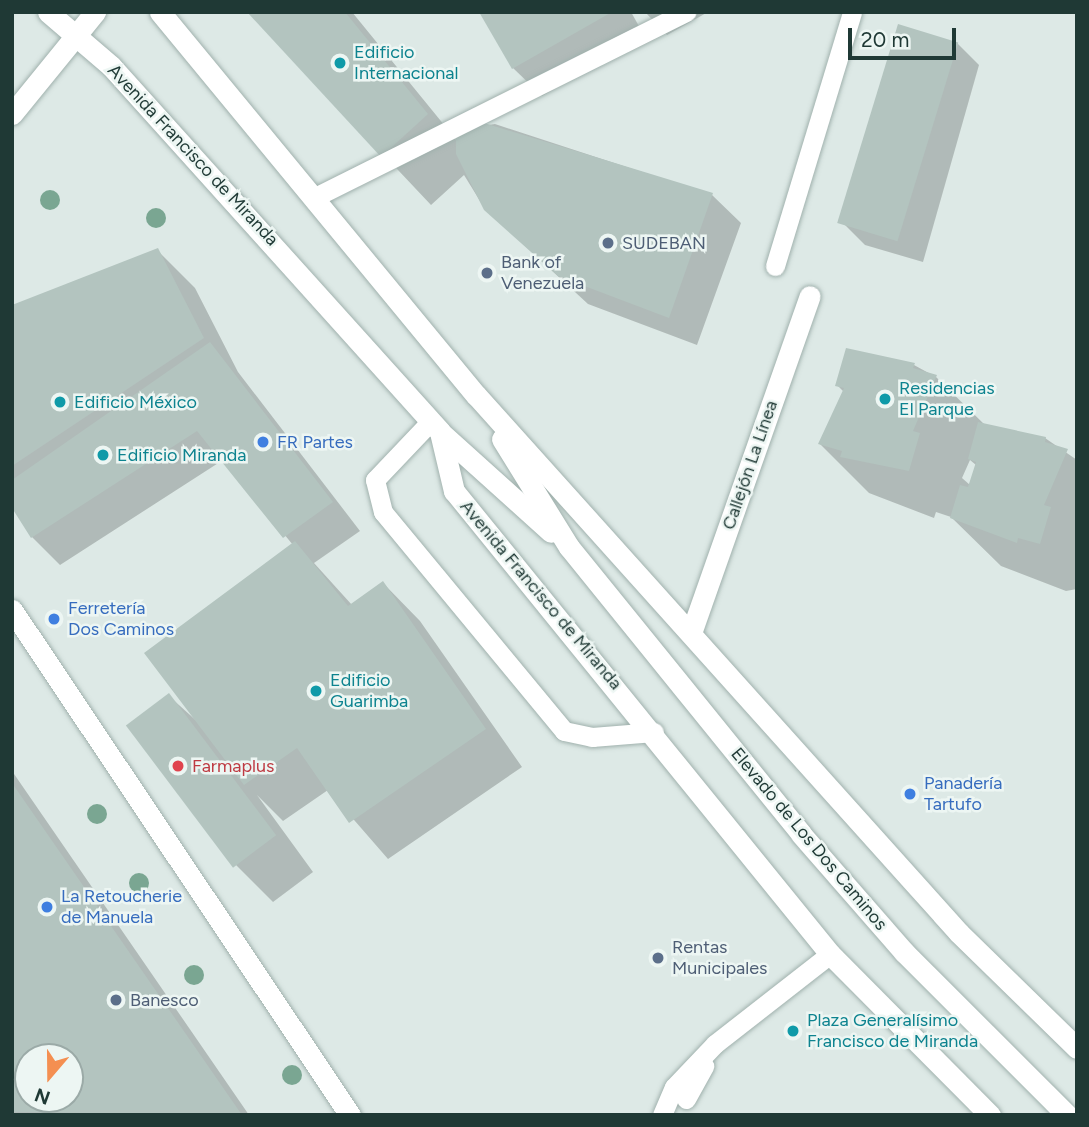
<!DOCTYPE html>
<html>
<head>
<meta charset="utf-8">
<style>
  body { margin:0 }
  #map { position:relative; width:1089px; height:1127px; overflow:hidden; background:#dde9e6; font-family:Figtree,sans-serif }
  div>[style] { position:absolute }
  .shadow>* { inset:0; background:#0003 }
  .building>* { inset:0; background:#b3c4bf; transform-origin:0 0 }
  .roads { filter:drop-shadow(0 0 2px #a0b1ad) drop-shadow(0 0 2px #a0b1ad) }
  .service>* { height:19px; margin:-9.5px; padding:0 9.5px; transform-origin:9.5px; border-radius:9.5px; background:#fff }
  .minor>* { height:21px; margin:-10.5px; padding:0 10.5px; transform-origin:10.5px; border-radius:10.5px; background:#fff }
  .secondary>* { height:21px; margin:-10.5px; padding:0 10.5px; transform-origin:10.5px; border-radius:10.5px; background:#fff }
  .trees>* { width:20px; height:20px; margin:-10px; border-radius:50%; background:#7aa692 }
  .dots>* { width:19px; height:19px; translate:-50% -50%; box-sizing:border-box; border:4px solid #edf6f3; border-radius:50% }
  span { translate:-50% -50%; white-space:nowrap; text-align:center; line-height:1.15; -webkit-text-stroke:5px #edf6f3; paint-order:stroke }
  .culture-label { font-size:18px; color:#0d838f }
  .left { translate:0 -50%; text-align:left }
  .street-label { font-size:18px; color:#1f3935 }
  .service-label { font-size:18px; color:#4e5e75 }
  .shop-label { font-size:18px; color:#366cbe }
  .health-label { font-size:18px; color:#be3a42 }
  .frame { position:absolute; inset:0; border:14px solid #1f3935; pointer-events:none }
  .north { position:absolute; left:14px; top:1043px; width:70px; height:70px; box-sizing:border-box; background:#edf6f3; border:2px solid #9baaa7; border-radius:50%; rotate:200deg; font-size:19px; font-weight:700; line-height:28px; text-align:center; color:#1f3935 }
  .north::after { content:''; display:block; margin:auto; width:24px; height:32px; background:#f48f51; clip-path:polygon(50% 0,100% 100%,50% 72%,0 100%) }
  .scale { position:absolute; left:848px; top:28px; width:108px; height:32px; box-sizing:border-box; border:4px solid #1f3935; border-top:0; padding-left:9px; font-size:21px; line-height:24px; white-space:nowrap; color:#1f3935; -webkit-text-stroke:5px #edf6f3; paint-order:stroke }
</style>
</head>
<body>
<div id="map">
  <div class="shadow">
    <div style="clip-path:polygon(249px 12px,352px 12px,458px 142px,468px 128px,495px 124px,712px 195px,741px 223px,697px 345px,588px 304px,485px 209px,464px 175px,431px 205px)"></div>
    <div style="clip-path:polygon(481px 12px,631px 12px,645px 37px,542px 96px,513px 68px)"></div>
    <div style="clip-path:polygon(645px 12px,708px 12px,667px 35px)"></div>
    <div style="clip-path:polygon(957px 43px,979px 65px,923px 262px,865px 245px,843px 223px)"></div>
    <div style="clip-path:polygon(157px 250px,195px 288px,238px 372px,360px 531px,314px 563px,352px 605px,383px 583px,420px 621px,522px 767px,388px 859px,328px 790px,283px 821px,257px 795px,313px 872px,273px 902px,236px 865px,169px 696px,200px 724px,293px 545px,223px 460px,60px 565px,32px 537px,12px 474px,12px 307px)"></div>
    <div style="clip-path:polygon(evenodd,914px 365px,936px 377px,985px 425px,1045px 438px,1077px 460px,1077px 589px,1066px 591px,1001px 566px,951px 517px,936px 512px,934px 518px,869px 493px,820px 444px,844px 392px,837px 385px,914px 365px,970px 460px,976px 465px,970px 485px,962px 478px,970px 460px)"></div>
    <div style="clip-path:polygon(evenodd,12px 771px,249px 1115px,12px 1115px,12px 771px,28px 1057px,70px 1057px,70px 1099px,28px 1099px,28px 1057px)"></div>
  </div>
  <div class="building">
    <div style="clip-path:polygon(247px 12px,345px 12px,428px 114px,381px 157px)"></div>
    <div style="clip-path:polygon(479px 12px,612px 12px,512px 69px)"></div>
    <div style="left:898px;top:24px;width:63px;height:208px;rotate:17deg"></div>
    <div style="clip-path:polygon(481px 122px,713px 193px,669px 318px,558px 276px,484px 210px,456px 154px,456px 136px)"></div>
    <div style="clip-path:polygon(158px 248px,204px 338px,12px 466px,12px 305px)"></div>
    <div style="clip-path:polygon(210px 342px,333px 502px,283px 538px,197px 431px,31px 538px,12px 508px,12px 480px)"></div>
    <div style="clip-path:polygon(846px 348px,915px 363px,913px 368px,937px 375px,913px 431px,920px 433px,909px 471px,840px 457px,842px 451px,818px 444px,844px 388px,835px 386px)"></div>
    <div style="clip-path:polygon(978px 422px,1046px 437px,1045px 442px,1068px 449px,1044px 505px,1051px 507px,1040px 544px,1018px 538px,1017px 543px,950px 518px,960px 485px,968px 487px,976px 462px,968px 459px)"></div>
    <div style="clip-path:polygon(295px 541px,348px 606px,383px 581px,486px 729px,349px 823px,297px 748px,244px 785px,144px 653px)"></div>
    <div style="left:169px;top:693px;width:178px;height:54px;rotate:53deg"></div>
    <div style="clip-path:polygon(evenodd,12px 783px,242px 1115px,12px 1112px,12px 783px,28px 1057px,70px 1057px,70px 1099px,28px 1099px,28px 1057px)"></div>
  </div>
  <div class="roads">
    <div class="service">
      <div style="left:315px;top:197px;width:415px;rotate:-26.5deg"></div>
      <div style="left:775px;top:266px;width:265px;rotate:-73.1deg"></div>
      <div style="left:430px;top:422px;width:80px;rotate:133.5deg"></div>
      <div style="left:375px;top:480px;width:33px;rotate:76deg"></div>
      <div style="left:383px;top:512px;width:284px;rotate:50.4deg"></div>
      <div style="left:564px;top:731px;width:29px;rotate:12deg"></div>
      <div style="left:592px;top:737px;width:62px;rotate:-4.6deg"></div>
      <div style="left:686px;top:1099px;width:38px;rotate:-61deg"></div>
      <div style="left:662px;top:1115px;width:30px;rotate:-67deg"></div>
      <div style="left:674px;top:1087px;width:59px;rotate:-46.4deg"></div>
      <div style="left:715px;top:1044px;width:146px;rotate:-38deg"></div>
    </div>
    <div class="minor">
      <div style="left:12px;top:114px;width:132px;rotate:-50.9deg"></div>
      <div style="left:12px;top:610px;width:608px;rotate:56.21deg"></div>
      <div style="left:691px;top:633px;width:357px;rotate:-70.6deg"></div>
    </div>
    <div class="secondary">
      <div style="left:48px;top:12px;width:83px;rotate:40.6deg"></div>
      <div style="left:111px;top:66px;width:492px;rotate:48deg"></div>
      <div style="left:440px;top:432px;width:149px;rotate:42deg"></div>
      <div style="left:160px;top:12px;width:497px;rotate:50.5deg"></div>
      <div style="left:476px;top:395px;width:723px;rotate:48.08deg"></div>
      <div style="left:959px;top:933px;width:165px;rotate:44.3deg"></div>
      <div style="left:440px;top:432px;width:61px;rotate:76.7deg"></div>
      <div style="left:454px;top:491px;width:596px;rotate:50.92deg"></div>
      <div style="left:830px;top:954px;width:227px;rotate:45.2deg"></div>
      <div style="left:502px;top:439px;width:127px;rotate:58.2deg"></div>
      <div style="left:569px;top:547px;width:369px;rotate:51deg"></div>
      <div style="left:801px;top:834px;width:157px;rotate:48.9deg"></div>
      <div style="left:904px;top:952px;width:231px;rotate:45deg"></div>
    </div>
  </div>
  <div class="trees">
    <div style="left:50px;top:200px"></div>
    <div style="left:156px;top:218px"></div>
    <div style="left:97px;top:814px"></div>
    <div style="left:139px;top:883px"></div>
    <div style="left:194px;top:975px"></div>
    <div style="left:292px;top:1075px"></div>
  </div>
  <div class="dots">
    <div style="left:340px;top:63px;background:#0f9aa8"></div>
    <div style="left:608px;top:243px;background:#5c6f8a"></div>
    <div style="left:487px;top:273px;background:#5c6f8a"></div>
    <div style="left:885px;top:399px;background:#0f9aa8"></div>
    <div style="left:60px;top:402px;background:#0f9aa8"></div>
    <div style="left:263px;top:442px;background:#3f7fe0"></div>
    <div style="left:103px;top:455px;background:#0f9aa8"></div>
    <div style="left:54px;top:619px;background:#3f7fe0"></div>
    <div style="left:316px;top:691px;background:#0f9aa8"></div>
    <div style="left:178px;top:766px;background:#e0444e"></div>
    <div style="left:910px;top:794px;background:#3f7fe0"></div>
    <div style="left:47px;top:907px;background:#3f7fe0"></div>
    <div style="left:658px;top:958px;background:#5c6f8a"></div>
    <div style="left:116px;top:1000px;background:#5c6f8a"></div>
    <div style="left:793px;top:1031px;background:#0f9aa8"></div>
  </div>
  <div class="culture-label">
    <span class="left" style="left:354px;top:63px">Edificio<br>Internacional</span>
    <span class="left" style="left:899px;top:399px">Residencias<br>El Parque</span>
    <span class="left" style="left:74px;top:402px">Edificio México</span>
    <span class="left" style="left:117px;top:455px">Edificio Miranda</span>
    <span class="left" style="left:330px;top:691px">Edificio<br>Guarimba</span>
    <span class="left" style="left:807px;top:1031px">Plaza Generalísimo<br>Francisco de Miranda</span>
  </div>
  <div class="street-label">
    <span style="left:193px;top:155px;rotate:47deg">Avenida Francisco de Miranda</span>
    <span style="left:750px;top:465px;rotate:-71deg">Callejón La Línea</span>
    <span style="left:541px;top:595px;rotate:50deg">Avenida Francisco de Miranda</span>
    <span style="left:809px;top:839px;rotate:50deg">Elevado de Los Dos Caminos</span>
  </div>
  <div class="service-label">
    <span class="left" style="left:622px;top:243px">SUDEBAN</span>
    <span class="left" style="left:501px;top:273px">Bank of<br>Venezuela</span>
    <span class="left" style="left:672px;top:958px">Rentas<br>Municipales</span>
    <span class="left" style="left:130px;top:1000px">Banesco</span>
  </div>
  <div class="shop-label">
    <span class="left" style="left:277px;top:442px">FR Partes</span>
    <span class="left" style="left:68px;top:619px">Ferretería<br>Dos Caminos</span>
    <span class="left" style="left:924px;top:794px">Panadería<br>Tartufo</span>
    <span class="left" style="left:61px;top:907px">La Retoucherie<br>de Manuela</span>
  </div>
  <div class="health-label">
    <span class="left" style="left:192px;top:766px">Farmaplus</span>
  </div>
  <div class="frame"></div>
  <div class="north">N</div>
  <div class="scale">20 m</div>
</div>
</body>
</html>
